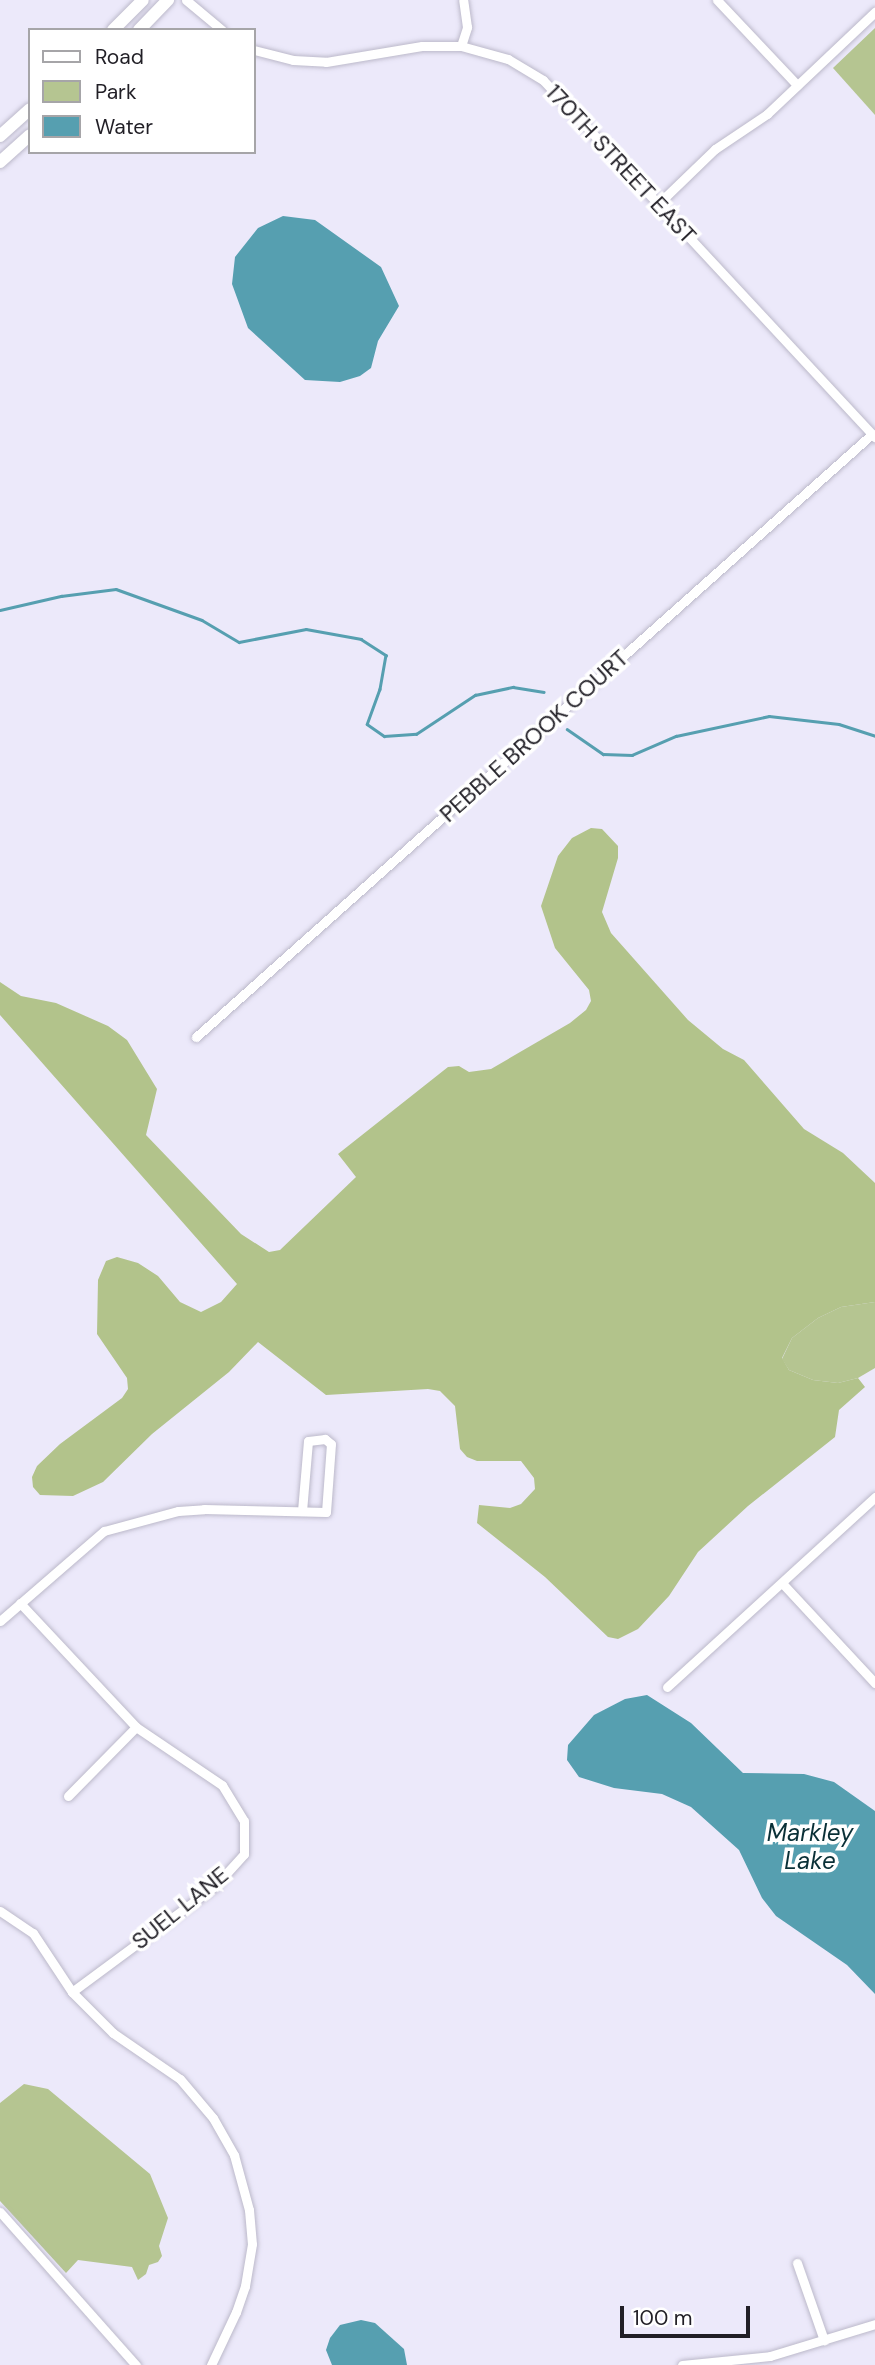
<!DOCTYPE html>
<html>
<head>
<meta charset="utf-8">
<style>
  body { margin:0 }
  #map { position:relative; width:875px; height:2365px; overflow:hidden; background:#ece9fa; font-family:"DM Sans",sans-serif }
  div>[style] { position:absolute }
  .green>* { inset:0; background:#b5c591 }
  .forest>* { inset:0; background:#b2c38b }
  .water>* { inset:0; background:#569fb0 }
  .stream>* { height:2.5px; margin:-1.25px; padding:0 1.25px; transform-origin:1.25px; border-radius:1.25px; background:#569fb0 }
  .roads { filter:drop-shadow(0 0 2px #bcb9ca) drop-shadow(0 0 2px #bcb9ca) }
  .minor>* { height:9px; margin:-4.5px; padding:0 4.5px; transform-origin:4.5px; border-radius:4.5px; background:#fff }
  .secondary>* { height:12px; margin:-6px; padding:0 6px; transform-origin:6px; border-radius:6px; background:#fff }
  span { translate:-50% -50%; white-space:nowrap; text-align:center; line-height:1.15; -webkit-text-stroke:7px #fff; paint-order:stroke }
  .street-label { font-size:23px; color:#211f26 }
  .water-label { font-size:24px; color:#0a3037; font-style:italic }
  .legend { position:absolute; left:28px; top:28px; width:228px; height:126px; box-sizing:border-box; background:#fff; border:2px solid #a6a5a8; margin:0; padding:9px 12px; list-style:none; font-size:21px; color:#211f26 }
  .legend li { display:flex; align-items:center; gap:14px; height:35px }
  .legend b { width:35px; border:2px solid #a6a5a8 }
  .scale { position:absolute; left:620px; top:2306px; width:130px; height:32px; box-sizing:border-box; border:4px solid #211f26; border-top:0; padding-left:9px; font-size:21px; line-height:24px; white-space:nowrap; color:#211f26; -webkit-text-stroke:5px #fff; paint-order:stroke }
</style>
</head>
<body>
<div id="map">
  <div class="green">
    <div style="clip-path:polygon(875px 28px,875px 115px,833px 68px)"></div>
    <div style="clip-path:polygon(875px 1302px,875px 1368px,858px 1378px,838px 1383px,813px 1380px,789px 1370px,782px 1359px,792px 1338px,818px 1318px,841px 1307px)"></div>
    <div style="clip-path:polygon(24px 2084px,48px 2089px,150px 2174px,168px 2218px,159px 2246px,162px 2256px,158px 2262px,149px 2265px,146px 2274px,138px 2280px,132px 2267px,78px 2260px,66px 2273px,0 2201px,0 2103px)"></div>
  </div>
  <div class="forest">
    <div style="clip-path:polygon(591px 828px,602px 829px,618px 846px,618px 858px,602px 912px,611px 933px,688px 1020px,723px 1049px,744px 1060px,804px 1129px,843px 1153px,875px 1183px,875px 1302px,841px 1307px,818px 1318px,792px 1338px,782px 1358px,789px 1370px,813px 1380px,838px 1383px,858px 1378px,865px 1387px,839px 1410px,835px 1437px,748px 1506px,698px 1552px,669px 1596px,638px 1629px,618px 1639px,608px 1637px,545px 1577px,477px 1523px,479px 1505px,510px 1508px,521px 1504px,535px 1489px,534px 1478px,521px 1461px,477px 1461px,467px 1457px,460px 1449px,455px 1406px,440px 1391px,428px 1389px,326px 1395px,258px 1342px,229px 1372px,152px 1434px,103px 1482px,73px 1496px,40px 1495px,33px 1487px,32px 1477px,37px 1466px,60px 1444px,122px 1398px,128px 1389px,127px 1378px,97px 1334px,98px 1280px,106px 1261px,117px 1257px,138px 1263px,158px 1276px,180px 1302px,201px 1312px,221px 1302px,237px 1284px,0 1015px,0 982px,21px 996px,56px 1003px,108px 1026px,127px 1040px,157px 1089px,146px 1135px,241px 1234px,269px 1252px,280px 1250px,356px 1177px,338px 1154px,448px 1067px,459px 1066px,469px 1072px,491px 1069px,570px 1023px,586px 1010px,591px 1001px,589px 990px,555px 948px,541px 906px,558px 856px,572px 838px)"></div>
  </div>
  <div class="water">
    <div style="clip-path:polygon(283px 216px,315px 220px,381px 267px,399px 306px,378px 341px,371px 368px,360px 376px,340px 382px,305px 380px,248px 328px,232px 284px,235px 257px,258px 228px)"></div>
    <div style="clip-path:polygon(647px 1695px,691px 1723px,743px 1773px,804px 1774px,834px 1782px,875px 1811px,875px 1994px,847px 1965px,776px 1916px,762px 1898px,739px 1850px,691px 1807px,662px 1794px,614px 1788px,579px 1777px,567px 1760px,568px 1745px,594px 1715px,625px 1699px)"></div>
    <div style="clip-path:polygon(361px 2320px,375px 2323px,404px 2349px,407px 2365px,332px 2365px,326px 2350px,330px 2338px,340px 2325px)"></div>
  </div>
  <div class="stream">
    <div style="left:0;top:610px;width:63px;rotate:-12.9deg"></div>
    <div style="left:61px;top:596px;width:55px;rotate:-7.3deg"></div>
    <div style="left:116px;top:589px;width:91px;rotate:19.8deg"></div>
    <div style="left:202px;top:620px;width:43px;rotate:30.7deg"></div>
    <div style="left:239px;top:642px;width:68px;rotate:-11deg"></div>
    <div style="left:306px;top:629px;width:56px;rotate:10.3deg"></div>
    <div style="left:361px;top:639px;width:30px;rotate:33deg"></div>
    <div style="left:386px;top:655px;width:35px;rotate:100deg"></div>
    <div style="left:380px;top:689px;width:37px;rotate:110deg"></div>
    <div style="left:367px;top:724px;width:21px;rotate:35deg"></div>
    <div style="left:384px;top:736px;width:32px;rotate:-4deg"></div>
    <div style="left:416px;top:734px;width:71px;rotate:-33.5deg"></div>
    <div style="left:475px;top:695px;width:39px;rotate:-12deg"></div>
    <div style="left:513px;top:687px;width:31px;rotate:9deg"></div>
    <div style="left:567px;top:729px;width:44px;rotate:34.8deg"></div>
    <div style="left:603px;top:754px;width:29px;rotate:2deg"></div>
    <div style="left:632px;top:755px;width:48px;rotate:-23.4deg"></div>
    <div style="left:676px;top:736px;width:95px;rotate:-12.1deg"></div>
    <div style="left:769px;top:716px;width:70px;rotate:6.5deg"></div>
    <div style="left:839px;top:724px;width:38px;rotate:18deg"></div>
  </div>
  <div class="roads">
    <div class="minor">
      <div style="left:186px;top:0;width:47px;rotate:39.8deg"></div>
      <div style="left:717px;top:0;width:117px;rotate:46.7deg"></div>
      <div style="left:461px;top:46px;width:20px;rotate:-72deg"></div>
      <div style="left:467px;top:27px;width:27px;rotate:-98deg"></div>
      <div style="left:254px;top:50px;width:40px;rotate:14.4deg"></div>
      <div style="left:293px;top:60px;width:33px;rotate:3deg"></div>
      <div style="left:326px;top:62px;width:97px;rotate:-9.5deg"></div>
      <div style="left:422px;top:46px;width:39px"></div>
      <div style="left:461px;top:46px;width:49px;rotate:15.5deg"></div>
      <div style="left:508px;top:59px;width:41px;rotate:31deg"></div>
      <div style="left:543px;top:80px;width:488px;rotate:47.1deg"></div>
      <div style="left:658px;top:204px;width:79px;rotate:-44deg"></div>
      <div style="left:715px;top:149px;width:63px;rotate:-33.9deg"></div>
      <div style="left:767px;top:114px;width:149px;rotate:-43.4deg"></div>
      <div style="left:196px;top:1037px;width:906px;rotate:-41.73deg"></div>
      <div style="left:782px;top:1583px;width:137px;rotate:47.1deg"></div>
      <div style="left:20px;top:1603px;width:170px;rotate:46.9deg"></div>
      <div style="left:136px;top:1727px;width:104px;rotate:34deg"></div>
      <div style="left:222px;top:1785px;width:42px;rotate:58.6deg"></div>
      <div style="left:244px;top:1821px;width:33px;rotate:90deg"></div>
      <div style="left:244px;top:1854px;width:43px;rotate:132.2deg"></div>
      <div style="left:215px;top:1886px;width:178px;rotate:143.5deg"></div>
      <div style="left:0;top:1621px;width:138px;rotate:-40.9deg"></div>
      <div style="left:104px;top:1531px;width:77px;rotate:-15.1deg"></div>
      <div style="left:178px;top:1511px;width:26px;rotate:-4deg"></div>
      <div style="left:204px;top:1509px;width:122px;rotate:1.4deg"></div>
      <div style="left:326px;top:1512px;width:68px;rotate:-85.8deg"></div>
      <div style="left:331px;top:1444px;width:8px;rotate:-140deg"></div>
      <div style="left:325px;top:1439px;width:17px;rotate:173deg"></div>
      <div style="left:308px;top:1441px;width:70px;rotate:94.9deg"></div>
      <div style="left:667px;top:1687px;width:282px;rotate:-42.4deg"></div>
      <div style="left:68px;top:1796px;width:97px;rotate:-45.4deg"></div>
      <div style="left:0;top:1911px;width:40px;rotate:34deg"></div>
      <div style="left:33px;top:1933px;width:71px;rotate:56.5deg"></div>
      <div style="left:72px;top:1992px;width:58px;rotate:45deg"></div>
      <div style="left:113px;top:2033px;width:81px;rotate:34.5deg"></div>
      <div style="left:180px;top:2079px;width:51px;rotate:49.8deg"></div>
      <div style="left:213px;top:2118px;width:43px;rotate:60.4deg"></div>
      <div style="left:234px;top:2155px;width:57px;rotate:74.7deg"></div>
      <div style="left:249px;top:2210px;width:34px;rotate:85deg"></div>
      <div style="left:252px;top:2244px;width:43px;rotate:99.5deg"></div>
      <div style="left:245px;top:2286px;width:28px;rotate:109deg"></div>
      <div style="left:236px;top:2312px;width:59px;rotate:115.3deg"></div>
      <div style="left:0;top:2212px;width:205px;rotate:48.4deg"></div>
      <div style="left:797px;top:2263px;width:82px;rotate:70.7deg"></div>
      <div style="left:682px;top:2365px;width:88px;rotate:-5.8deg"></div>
      <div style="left:770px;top:2356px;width:110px;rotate:-16.9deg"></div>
    </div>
    <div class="secondary">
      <div style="left:113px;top:30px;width:42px;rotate:-45deg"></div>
      <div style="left:139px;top:30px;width:42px;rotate:-46deg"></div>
      <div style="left:0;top:136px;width:40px;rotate:-42deg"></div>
      <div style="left:0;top:162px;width:40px;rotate:-42deg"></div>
    </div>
  </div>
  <div class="street-label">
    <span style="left:621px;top:164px;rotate:47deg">170TH STREET EAST</span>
    <span style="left:534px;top:736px;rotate:-42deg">PEBBLE BROOK COURT</span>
    <span style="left:180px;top:1908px;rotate:-39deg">SUEL LANE</span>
  </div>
  <div class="water-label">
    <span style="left:810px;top:1847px">Markley<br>Lake</span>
  </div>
  <ul class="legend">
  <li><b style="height:9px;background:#fff"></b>Road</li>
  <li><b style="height:19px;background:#b5c591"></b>Park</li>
  <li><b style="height:19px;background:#569fb0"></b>Water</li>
  </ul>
  <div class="scale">100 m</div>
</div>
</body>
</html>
